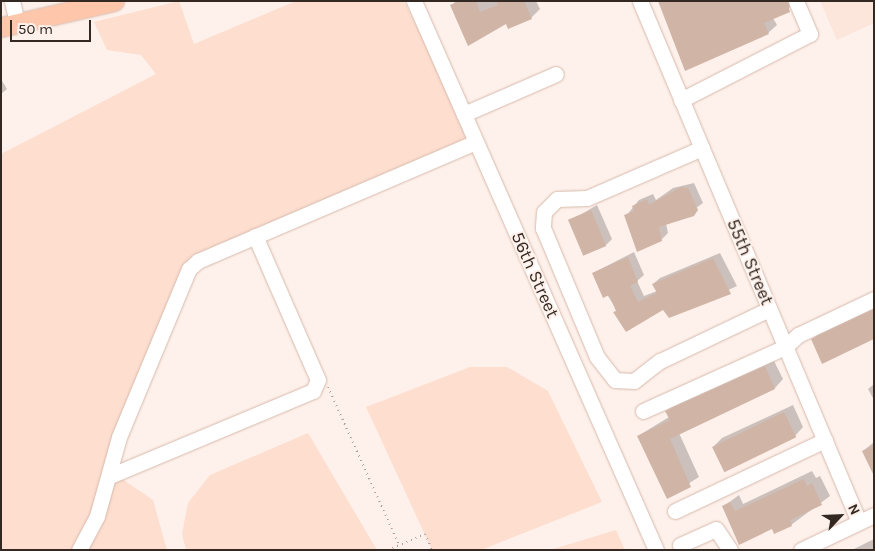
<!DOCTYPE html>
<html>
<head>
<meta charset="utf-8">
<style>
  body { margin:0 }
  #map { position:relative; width:875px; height:551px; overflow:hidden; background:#fef1eb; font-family:Karla,sans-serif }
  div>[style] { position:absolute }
  .built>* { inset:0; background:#fce5da }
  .green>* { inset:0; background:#fddecf }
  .shadow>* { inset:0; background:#0003 }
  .building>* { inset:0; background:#d0b4a6; transform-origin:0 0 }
  .path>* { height:2px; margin-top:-1px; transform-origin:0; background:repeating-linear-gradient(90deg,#aca09a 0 1px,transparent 0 5px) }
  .roads { filter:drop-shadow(0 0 1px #d6b9ab) drop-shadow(0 0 1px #d6b9ab) }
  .minor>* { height:15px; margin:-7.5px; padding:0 7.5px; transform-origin:7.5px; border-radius:7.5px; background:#fff }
  .major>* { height:19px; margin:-9.5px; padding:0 9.5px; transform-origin:9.5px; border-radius:9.5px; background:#fec7ab }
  span { translate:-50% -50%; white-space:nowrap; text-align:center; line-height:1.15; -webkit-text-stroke:4px #fef1eb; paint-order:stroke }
  .street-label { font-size:18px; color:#332822 }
  .frame { position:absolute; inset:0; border:2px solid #332822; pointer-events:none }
  .north { position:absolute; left:815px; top:491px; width:50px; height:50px; -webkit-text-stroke:4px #fef1eb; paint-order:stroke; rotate:65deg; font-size:14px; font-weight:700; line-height:20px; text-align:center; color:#332822 }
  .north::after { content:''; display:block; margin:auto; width:18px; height:22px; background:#332822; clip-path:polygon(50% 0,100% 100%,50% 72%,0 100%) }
  .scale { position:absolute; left:10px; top:20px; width:81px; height:22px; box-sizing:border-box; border:2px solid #332822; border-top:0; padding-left:6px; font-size:15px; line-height:18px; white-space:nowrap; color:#332822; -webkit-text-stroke:4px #fef1eb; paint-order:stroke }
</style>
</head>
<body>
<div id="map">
  <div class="built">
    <div style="clip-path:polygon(820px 1px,874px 1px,874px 23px,837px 40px)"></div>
  </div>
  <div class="green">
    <div style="clip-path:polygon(179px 1px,194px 44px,296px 1px,404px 1px,476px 142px,198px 261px,119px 437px,115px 474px,153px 500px,167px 550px,1px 550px,1px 154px,156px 74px,141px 55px,107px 50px,94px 22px)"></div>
    <div style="clip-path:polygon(470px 367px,507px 367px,548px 391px,602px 502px,481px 550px,432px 550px,366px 407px)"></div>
    <div style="clip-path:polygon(308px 433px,377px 550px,186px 550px,182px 534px,188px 503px,210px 475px)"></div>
    <div style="clip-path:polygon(616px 530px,625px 550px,550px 550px)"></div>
  </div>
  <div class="shadow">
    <div style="clip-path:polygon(456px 1px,536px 1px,540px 9px,531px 18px,507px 22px,451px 6px)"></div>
    <div style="clip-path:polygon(659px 1px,798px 1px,798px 2px,773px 18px,777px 25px,768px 33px)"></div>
    <div style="clip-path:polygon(1px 79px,7px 89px,1px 94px)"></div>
    <div style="clip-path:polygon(694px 183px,703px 203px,678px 221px,677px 218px,666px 223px,668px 233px,661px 240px,626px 216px,639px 200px,653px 194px,656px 200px,673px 188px)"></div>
    <div style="clip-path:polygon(597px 205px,612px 239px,606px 245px,570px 221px)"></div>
    <div style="clip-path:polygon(634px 252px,644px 275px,637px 281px,644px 296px,657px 291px,653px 284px,660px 278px,720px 253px,737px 286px,670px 317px,663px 308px,617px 310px,593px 273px)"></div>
    <div style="clip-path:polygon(874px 306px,874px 338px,812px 340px,821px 331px)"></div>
    <div style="clip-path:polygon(773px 359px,783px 379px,775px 388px,679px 433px,699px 477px,667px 497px,638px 436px,669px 417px,667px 411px,675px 403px)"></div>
    <div style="clip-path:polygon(874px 384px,874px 400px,868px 389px)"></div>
    <div style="clip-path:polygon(793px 405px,803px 427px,795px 436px,713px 447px,722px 438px)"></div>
    <div style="clip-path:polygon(874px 442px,874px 473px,863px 451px)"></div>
    <div style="clip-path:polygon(812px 471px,816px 478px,820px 476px,830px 496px,791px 525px,772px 527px,724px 506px,739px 495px,743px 504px)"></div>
    <div style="clip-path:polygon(874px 539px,874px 550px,852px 550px)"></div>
  </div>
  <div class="building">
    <div style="clip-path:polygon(460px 1px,476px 1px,480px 12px,498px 5px,496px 1px,524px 1px,532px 19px,508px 29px,506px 24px,468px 46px,450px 5px)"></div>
    <div style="clip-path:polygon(658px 1px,787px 1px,790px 12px,764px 23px,769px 34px,685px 71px)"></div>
    <div style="clip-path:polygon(681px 187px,688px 188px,698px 210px,694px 216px,659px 227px,662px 241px,637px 252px,624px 215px,634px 211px,632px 206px,647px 199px,649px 205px)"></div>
    <div style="left:591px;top:210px;width:39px;height:25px;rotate:67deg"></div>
    <div style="clip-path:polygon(628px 257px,638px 282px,630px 286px,638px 302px,657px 293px,652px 284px,713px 258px,731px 294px,669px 318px,663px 310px,626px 332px,613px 312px,616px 311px,609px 295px,603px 298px,592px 273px)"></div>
    <div style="clip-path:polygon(874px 309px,874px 339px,822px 364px,811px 339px)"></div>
    <div style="clip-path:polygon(765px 366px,775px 389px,670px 439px,691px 487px,667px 499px,637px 436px,670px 420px,665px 411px)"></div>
    <div style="left:784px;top:412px;width:28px;height:80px;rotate:64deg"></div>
    <div style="clip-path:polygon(874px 445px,874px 476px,862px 451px)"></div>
    <div style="clip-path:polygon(804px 479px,807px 486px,812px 483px,822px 505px,790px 520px,792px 526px,774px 534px,772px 529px,739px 545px,722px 506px,730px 502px,735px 511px)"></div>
  </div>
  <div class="path">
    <div style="left:328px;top:387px;width:173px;rotate:65.8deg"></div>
    <div style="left:388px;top:550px;width:40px;rotate:-23.4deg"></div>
    <div style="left:425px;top:534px;width:17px;rotate:66deg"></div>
  </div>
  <div class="roads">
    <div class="minor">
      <div style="left:12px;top:1px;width:23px;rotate:77deg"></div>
      <div style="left:414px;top:1px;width:600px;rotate:66.21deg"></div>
      <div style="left:640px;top:1px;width:565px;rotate:67.2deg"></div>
      <div style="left:681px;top:100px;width:145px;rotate:-27.1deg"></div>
      <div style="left:810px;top:34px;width:36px;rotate:-113deg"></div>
      <div style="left:464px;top:114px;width:100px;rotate:-23.5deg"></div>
      <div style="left:702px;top:148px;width:125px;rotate:156.5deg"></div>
      <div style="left:587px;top:198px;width:30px;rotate:178deg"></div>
      <div style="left:557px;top:199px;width:18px;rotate:135deg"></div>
      <div style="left:544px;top:212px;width:16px;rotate:94deg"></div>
      <div style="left:543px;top:228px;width:140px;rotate:67.3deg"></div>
      <div style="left:597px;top:357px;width:29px;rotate:52deg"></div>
      <div style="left:615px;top:380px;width:19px;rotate:3deg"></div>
      <div style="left:634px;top:381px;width:33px;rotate:-38deg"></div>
      <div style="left:660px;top:361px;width:121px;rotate:-25.5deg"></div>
      <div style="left:643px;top:411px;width:156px;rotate:-24.3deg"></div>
      <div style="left:785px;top:347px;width:18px;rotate:-43deg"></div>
      <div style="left:798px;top:335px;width:84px;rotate:-25.3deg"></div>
      <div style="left:112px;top:475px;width:218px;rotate:-22.7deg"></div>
      <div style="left:313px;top:391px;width:12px;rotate:-66deg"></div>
      <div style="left:318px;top:380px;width:157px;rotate:-113.6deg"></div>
      <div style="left:675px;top:511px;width:166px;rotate:-25.3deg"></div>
      <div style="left:680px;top:545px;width:39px;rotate:-24deg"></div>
      <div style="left:716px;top:529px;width:25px;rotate:56deg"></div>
      <div style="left:79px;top:550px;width:38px;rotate:-62deg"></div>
      <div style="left:97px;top:516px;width:82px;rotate:-74.4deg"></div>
      <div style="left:119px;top:437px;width:182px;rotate:-67.4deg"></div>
      <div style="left:189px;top:269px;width:12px;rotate:-42deg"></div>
      <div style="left:198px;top:261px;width:302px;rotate:-23.2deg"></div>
      <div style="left:801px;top:550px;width:81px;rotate:-25.6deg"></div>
    </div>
    <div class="major">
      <div style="left:1px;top:27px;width:116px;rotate:-13deg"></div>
    </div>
  </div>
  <div class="street-label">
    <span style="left:750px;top:262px;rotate:67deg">55th Street</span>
    <span style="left:535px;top:275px;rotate:66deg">56th Street</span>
  </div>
  <div class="frame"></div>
  <div class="north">N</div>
  <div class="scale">50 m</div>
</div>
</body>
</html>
